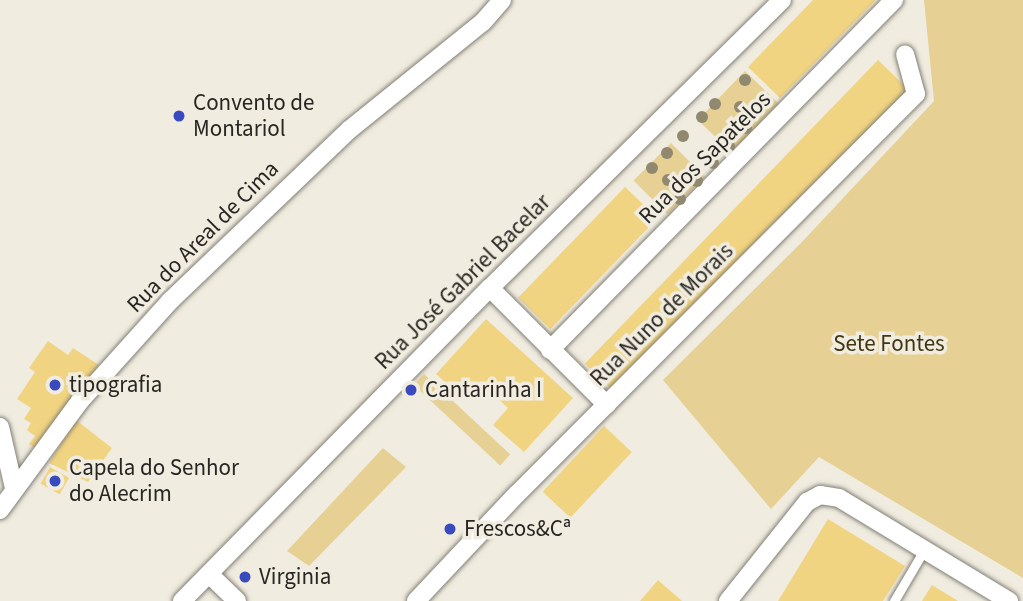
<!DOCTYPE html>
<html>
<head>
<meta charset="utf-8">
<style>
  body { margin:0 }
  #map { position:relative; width:1023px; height:601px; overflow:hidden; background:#f0ece0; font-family:"Source Sans 3",sans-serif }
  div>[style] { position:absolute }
  .green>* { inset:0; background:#e6d093; transform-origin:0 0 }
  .building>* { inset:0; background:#f1d482; transform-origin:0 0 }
  .roads { filter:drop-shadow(0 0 2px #827f74) drop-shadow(0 0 2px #827f74) }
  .lane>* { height:9px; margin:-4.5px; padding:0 4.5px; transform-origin:4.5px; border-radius:4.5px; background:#fff }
  .street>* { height:18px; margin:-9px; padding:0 9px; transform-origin:9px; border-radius:9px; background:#fff }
  .trees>* { width:12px; height:12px; margin:-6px; border-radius:50%; background:#90886f }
  .dots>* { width:19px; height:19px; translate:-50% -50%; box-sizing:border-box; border:4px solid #f0ece0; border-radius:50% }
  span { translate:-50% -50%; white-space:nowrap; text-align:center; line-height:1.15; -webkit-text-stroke:7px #f0ece0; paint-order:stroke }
  .poi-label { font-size:23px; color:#282622 }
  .left { translate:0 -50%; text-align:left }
  .street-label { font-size:23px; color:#282622 }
  .park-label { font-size:23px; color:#423612 }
</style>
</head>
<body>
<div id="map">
  <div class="green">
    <div style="clip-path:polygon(924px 0,1023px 0,1023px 578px,819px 457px,771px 509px,663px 380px,801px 243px,934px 101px)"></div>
    <div style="left:745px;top:71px;width:47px;height:68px;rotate:44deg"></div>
    <div style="left:671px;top:143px;width:48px;height:53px;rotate:45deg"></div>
    <div style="left:424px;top:374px;width:118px;height:15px;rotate:43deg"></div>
    <div style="clip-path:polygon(383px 448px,406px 467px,309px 566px,287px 551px)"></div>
  </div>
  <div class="building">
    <div style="clip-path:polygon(813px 0,876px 0,780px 98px,748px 67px)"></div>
    <div style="left:878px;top:60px;width:45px;height:422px;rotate:44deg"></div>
    <div style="left:625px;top:187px;width:45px;height:154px;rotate:44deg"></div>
    <div style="clip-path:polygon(486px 319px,573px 398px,524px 452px,493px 425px,508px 408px,481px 383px,465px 400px,436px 374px)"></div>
    <div style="clip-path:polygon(48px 341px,68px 355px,73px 348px,99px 365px,39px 451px,29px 444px,35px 436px,27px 430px,31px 423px,24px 419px,31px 408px,17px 399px,35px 372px,29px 368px)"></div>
    <div style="clip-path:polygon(76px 420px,112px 448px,88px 482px,49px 463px)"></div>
    <div style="left:604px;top:426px;width:38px;height:90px;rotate:43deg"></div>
    <div style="left:50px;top:467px;width:22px;height:19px;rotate:30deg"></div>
    <div style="clip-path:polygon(828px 519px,905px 566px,883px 601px,778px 601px)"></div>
    <div style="clip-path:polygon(658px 580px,682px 601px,640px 601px)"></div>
    <div style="clip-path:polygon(932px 585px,958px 601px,922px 601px)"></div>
  </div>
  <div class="roads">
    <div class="lane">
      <div style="left:894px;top:601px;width:59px;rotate:-59.5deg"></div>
    </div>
    <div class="street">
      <div style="left:490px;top:288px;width:165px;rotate:45deg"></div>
      <div style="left:550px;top:350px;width:491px;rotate:-45.5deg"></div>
      <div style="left:0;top:427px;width:63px;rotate:77.1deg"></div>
      <div style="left:0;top:510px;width:135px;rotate:-53.7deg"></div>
      <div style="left:80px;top:401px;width:135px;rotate:-48deg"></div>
      <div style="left:170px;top:301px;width:248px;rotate:-43.7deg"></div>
      <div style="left:349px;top:130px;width:172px;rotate:-38.9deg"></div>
      <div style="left:483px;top:22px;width:29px;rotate:-49deg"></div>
      <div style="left:209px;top:574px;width:39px;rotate:44deg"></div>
      <div style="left:182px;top:601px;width:439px;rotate:-45.5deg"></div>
      <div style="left:490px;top:288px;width:410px;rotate:-44.6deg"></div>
      <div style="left:416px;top:601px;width:147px;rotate:-46.7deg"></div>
      <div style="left:517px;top:494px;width:565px;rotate:-45.07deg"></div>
      <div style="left:916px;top:94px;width:41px;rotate:-105.4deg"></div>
      <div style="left:728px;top:601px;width:127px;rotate:-51.4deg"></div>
      <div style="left:807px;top:502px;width:15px;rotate:-28deg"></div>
      <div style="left:820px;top:495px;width:19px;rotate:9deg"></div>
      <div style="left:839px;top:498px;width:199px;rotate:31.2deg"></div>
    </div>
  </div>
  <div class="trees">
    <div style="left:745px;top:80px"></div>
    <div style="left:715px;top:104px"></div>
    <div style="left:740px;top:107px"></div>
    <div style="left:702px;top:117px"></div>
    <div style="left:746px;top:128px"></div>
    <div style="left:683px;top:136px"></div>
    <div style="left:729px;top:146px"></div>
    <div style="left:667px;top:153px"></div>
    <div style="left:713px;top:163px"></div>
    <div style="left:652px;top:168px"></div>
    <div style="left:668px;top:180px"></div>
    <div style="left:697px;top:181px"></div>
    <div style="left:680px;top:199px"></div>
  </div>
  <div class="dots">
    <div style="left:179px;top:116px;background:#384abd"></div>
    <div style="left:55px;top:385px;background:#384abd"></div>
    <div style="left:411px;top:390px;background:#384abd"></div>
    <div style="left:55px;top:481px;background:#384abd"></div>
    <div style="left:450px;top:529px;background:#384abd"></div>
    <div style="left:245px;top:577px;background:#384abd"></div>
  </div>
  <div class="poi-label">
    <span class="left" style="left:193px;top:116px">Convento de<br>Montariol</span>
    <span class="left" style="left:69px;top:385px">tipografia</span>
    <span class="left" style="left:425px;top:390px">Cantarinha I</span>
    <span class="left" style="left:69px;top:481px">Capela do Senhor<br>do Alecrim</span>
    <span class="left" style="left:464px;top:529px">Frescos&amp;Cª</span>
    <span class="left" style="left:259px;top:577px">Virginia</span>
  </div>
  <div class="street-label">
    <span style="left:705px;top:158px;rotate:-45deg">Rua dos Sapatelos</span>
    <span style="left:203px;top:237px;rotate:-45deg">Rua do Areal de Cima</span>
    <span style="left:463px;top:282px;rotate:-45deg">Rua José Gabriel Bacelar</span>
    <span style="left:662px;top:315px;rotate:-45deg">Rua Nuno de Morais</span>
  </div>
  <div class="park-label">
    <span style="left:889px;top:344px">Sete Fontes</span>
  </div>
</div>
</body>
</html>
